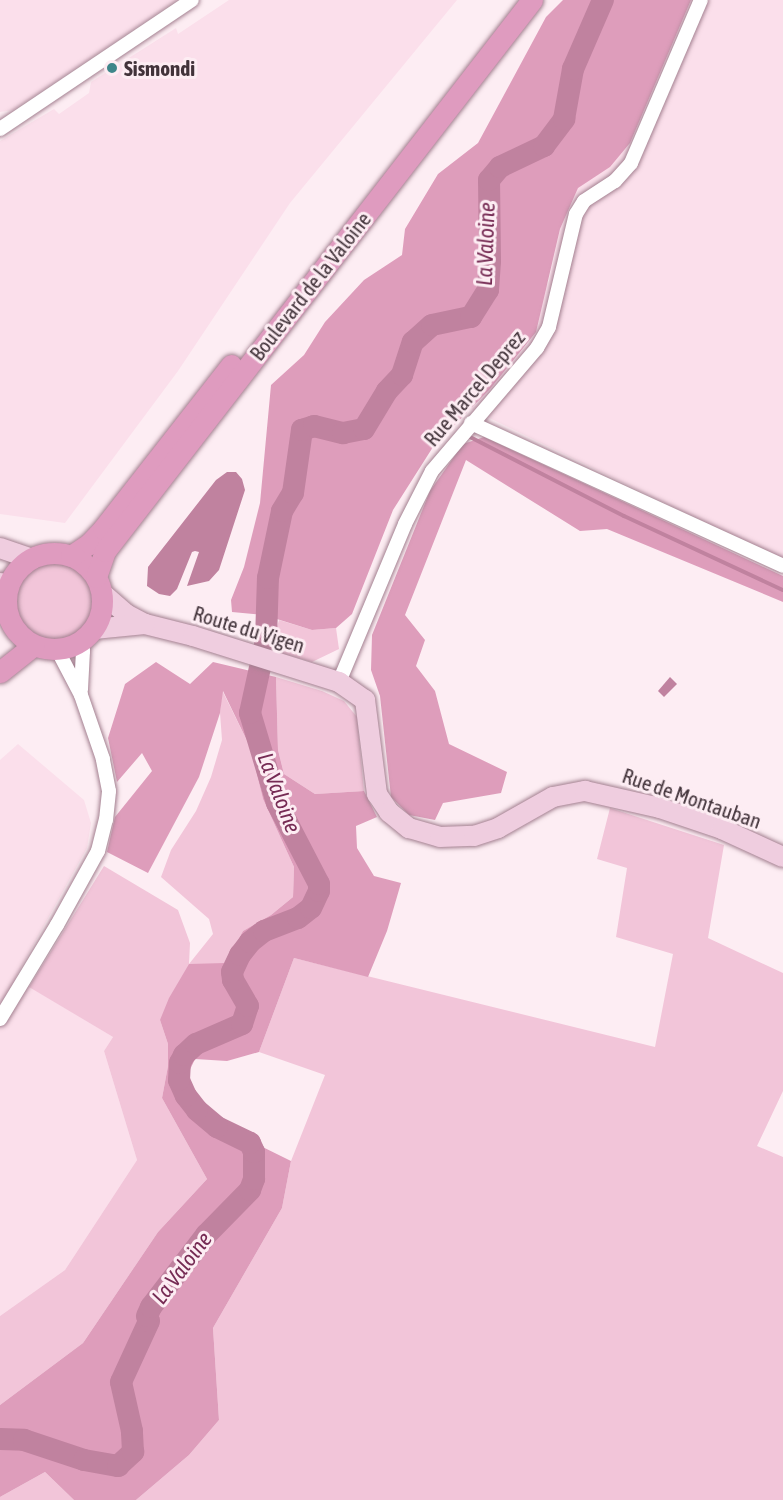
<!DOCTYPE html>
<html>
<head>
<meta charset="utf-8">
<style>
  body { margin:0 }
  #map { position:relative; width:783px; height:1500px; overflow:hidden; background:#fdedf3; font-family:"Asap Condensed",sans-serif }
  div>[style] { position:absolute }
  .built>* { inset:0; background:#fbdfeb }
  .green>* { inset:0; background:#f2c5d9 }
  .round { border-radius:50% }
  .forest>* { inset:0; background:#de9dbb }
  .water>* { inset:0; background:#c0829f }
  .stream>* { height:4px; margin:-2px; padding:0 2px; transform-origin:2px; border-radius:2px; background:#c0829f }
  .river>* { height:22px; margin:-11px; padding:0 11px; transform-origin:11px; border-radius:11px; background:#c0829f }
  .roads { filter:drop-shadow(0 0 2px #a38090) drop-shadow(0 0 2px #a38090) }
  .street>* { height:14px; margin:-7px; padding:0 7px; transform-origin:7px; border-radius:7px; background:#fff }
  .secondary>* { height:20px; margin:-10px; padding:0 10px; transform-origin:10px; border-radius:10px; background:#efcddf }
  .primary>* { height:21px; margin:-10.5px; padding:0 10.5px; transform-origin:10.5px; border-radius:10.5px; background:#df9bbf }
  .primary>.ring { margin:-10.5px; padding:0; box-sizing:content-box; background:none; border:21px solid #df9bbf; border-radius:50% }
  .dots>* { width:16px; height:16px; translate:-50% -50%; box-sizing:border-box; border:3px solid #fdedf3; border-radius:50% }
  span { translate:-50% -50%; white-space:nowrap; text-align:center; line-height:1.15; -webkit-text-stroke:6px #fdedf3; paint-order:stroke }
  .poi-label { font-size:21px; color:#42333a; font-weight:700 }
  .left { translate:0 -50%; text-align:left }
  .street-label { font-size:21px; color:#42333a }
  .water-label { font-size:22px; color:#762b54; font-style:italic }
</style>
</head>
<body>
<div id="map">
  <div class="built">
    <div style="clip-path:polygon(0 0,177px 0,13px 110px,0 112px)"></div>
    <div style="clip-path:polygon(229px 0,457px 0,290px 203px,178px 371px,65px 523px,0 514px,0 141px,54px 109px,59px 114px,89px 93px,91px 82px,176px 28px,178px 34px)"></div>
    <div style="clip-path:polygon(691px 0,783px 0,783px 560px,471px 409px,490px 389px,549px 281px,560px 229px,578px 187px,610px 167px,630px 143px)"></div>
    <div style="clip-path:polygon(18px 744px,84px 800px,91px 823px,87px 848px,15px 978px,113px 1037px,104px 1051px,137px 1160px,65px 1270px,0 1316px,0 760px)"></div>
  </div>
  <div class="green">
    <div class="round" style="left:15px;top:562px;width:80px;height:80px"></div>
    <div style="clip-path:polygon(279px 620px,312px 630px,336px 628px,339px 649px,312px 662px,270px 650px)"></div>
    <div style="clip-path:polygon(276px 677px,322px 691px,344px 701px,357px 717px,364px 791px,315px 794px,284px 774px,278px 750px)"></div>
    <div style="clip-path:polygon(222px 690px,250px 747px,263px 799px,294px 867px,293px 897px,271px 915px,243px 931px,225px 963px,160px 1020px,168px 1044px,168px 1066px,162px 1098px,207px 1179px,158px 1232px,83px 1343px,0 1405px,0 1316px,65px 1270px,137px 1160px,104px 1051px,113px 1037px,29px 987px,104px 866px,178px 910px,190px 943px,189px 964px,213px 934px,209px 919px,161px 877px,171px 850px,196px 811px,211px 777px,222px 740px,220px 713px)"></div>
    <div style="clip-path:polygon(610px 808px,724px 845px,708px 938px,783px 973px,783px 1091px,757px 1146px,783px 1157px,783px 1500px,136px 1500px,189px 1455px,219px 1420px,213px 1328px,282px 1208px,291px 1161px,325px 1075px,259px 1052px,294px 958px,655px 1047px,673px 954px,616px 937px,627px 868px,597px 859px)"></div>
    <div style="clip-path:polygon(45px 1472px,74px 1500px,0 1500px,0 1497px)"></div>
  </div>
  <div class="forest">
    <div style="clip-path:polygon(563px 0,691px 0,630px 143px,610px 167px,578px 188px,560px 229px,536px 332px,490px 389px,433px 447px,393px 510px,352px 614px,336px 628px,312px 630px,264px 615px,232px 612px,231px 600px,244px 567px,260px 503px,271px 385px,304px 355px,325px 322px,364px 280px,402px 255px,405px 229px,438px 174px,478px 143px,546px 17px)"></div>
    <div style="clip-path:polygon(484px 437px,783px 576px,783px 602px,607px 529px,580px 531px,466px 460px,405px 615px,425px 640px,416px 666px,435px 691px,449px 744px,507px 772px,501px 793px,443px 803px,435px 820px,409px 815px,391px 797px,380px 696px,371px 670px,372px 635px,430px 491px,463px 444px)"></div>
    <div style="clip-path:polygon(156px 662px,190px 684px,213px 662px,276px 677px,278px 750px,284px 774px,315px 794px,364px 791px,377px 817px,356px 826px,357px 848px,374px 876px,401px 883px,387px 931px,368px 977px,294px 958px,259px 1052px,227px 1061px,195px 1059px,187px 1076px,184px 1108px,291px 1161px,282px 1208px,213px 1328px,219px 1420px,189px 1455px,136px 1500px,74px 1500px,45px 1472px,0 1497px,0 1405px,83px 1343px,158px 1232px,207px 1179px,162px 1098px,168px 1066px,168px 1044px,160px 1020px,169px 998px,189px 964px,225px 963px,243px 931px,271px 915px,293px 897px,294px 867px,263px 799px,250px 747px,223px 691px,220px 713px,199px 777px,148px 873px,107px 852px,115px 817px,152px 771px,142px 753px,117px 782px,108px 738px,125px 684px)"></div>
  </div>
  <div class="water">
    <div style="clip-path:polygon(227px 472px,236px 472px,242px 479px,245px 490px,219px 570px,209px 581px,187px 586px,199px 552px,195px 551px,192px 552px,177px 589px,170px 596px,159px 594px,147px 586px,148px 567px,216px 480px)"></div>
    <div style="clip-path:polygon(670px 677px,677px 684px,664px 697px,658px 691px)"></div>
  </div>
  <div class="stream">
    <div style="left:470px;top:437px;width:173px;rotate:27.2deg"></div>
    <div style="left:624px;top:516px;width:175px;rotate:25deg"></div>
  </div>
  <div class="river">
    <div style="left:0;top:1439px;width:24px;rotate:2deg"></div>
    <div style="left:24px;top:1440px;width:63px;rotate:18.4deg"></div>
    <div style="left:84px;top:1460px;width:35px;rotate:10deg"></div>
    <div style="left:118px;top:1466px;width:21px;rotate:-43deg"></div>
    <div style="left:133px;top:1452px;width:21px;rotate:-93deg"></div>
    <div style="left:132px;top:1431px;width:50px;rotate:-102.7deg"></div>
    <div style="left:121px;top:1382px;width:67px;rotate:-65.3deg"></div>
    <div style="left:149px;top:1321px;width:5px;rotate:-112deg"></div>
    <div style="left:147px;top:1316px;width:10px;rotate:-66deg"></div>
    <div style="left:151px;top:1307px;width:91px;rotate:-52.6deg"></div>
    <div style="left:206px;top:1235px;width:63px;rotate:-45.6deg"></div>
    <div style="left:250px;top:1190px;width:12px;rotate:-70deg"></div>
    <div style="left:254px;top:1179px;width:27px;rotate:-90deg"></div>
    <div style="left:254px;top:1152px;width:10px;rotate:-114deg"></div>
    <div style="left:250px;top:1143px;width:37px;rotate:-154deg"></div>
    <div style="left:217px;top:1127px;width:26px;rotate:-140deg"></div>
    <div style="left:197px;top:1110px;width:18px;rotate:-128deg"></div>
    <div style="left:186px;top:1096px;width:17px;rotate:-114deg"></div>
    <div style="left:179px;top:1080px;width:17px;rotate:-87deg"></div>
    <div style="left:180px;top:1063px;width:9px;rotate:-63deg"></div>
    <div style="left:184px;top:1055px;width:16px;rotate:-43deg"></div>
    <div style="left:196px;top:1044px;width:50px;rotate:-23.5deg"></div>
    <div style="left:242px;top:1024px;width:19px;rotate:-72deg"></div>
    <div style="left:248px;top:1006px;width:30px;rotate:-120deg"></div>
    <div style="left:233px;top:980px;width:8px;rotate:-97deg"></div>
    <div style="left:232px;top:972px;width:19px;rotate:-65deg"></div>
    <div style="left:240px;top:955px;width:16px;rotate:-52deg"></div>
    <div style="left:250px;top:942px;width:18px;rotate:-38deg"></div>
    <div style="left:264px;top:931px;width:36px;rotate:-21deg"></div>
    <div style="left:298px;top:918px;width:16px;rotate:-38deg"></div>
    <div style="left:311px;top:908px;width:19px;rotate:-65deg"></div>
    <div style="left:319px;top:891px;width:7px;rotate:-90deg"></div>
    <div style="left:319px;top:884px;width:91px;rotate:-117.4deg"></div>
    <div style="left:277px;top:803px;width:94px;rotate:-106.7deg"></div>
    <div style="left:250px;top:713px;width:75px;rotate:-77.6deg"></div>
    <div style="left:266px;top:640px;width:62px;rotate:-88.2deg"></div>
    <div style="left:268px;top:578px;width:68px;rotate:-78.2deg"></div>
    <div style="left:282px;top:511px;width:21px;rotate:-59deg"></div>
    <div style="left:293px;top:493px;width:64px;rotate:-81.9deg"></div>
    <div style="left:302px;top:430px;width:13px;rotate:-18deg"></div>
    <div style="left:314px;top:426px;width:30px;rotate:14deg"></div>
    <div style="left:343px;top:433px;width:21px;rotate:-11deg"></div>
    <div style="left:364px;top:429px;width:44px;rotate:-58.8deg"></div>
    <div style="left:387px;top:391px;width:22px;rotate:-47deg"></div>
    <div style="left:402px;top:375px;width:35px;rotate:-72deg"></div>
    <div style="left:413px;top:342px;width:25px;rotate:-42deg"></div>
    <div style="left:432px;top:325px;width:40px;rotate:-12deg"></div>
    <div style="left:471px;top:317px;width:32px;rotate:-58deg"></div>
    <div style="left:488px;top:290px;width:29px;rotate:-86deg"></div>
    <div style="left:490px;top:261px;width:81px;rotate:-90.7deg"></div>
    <div style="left:489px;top:180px;width:17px;rotate:-50deg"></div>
    <div style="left:500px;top:167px;width:49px;rotate:-25.5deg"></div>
    <div style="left:544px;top:146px;width:34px;rotate:-53deg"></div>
    <div style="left:564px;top:119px;width:51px;rotate:-79.8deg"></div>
    <div style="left:573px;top:69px;width:75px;rotate:-66.5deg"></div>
  </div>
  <div class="roads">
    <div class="street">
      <div style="left:0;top:129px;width:231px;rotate:-33.9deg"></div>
      <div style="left:471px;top:423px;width:343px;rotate:24.6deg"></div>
      <div style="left:79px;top:643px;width:9px;rotate:63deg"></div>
      <div style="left:83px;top:651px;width:39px;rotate:93deg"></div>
      <div style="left:339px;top:682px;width:171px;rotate:-67.3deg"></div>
      <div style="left:405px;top:524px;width:59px;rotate:-63deg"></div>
      <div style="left:432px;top:471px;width:162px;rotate:-49.5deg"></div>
      <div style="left:537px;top:348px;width:24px;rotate:-60deg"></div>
      <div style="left:549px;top:327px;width:116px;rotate:-76.6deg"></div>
      <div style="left:576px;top:214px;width:15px;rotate:-58deg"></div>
      <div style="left:584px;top:201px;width:37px;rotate:-33deg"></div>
      <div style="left:615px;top:181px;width:24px;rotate:-48deg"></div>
      <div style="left:631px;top:163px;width:177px;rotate:-66.8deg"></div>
      <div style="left:0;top:1019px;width:110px;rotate:-58.8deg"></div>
      <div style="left:57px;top:925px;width:85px;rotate:-61deg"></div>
      <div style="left:98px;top:851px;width:32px;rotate:-76deg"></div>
      <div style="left:106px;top:820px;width:29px;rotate:-84deg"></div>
      <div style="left:109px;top:791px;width:33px;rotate:-101deg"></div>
      <div style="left:103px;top:759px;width:68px;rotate:-109deg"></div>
      <div style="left:81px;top:695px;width:52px;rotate:-117.6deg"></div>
    </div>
    <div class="secondary">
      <div style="left:0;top:548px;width:34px;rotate:19deg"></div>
      <div style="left:0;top:583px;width:14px;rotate:60deg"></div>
      <div style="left:102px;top:593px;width:32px;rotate:41deg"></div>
      <div style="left:126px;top:614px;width:21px;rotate:28deg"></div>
      <div style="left:145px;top:624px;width:49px;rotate:14deg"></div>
      <div style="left:193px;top:636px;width:153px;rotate:17.5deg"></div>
      <div style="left:339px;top:682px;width:32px;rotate:35deg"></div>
      <div style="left:365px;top:700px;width:95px;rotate:82.7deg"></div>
      <div style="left:377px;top:794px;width:22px;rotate:56deg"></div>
      <div style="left:389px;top:812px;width:26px;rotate:39deg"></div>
      <div style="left:409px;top:828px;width:32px;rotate:16deg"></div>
      <div style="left:440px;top:837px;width:34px;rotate:-2deg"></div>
      <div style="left:474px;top:836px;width:25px;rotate:-18deg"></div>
      <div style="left:498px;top:828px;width:63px;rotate:-29.4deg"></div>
      <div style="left:553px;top:797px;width:33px;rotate:-11deg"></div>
      <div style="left:585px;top:791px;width:77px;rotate:12.8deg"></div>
      <div style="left:660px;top:808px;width:65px;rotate:18.7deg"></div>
      <div style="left:722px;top:829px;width:67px;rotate:24.7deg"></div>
      <div style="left:94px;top:629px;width:51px;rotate:-5.6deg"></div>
    </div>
    <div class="primary">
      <div class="ring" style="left:6px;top:553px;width:75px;height:75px"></div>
      <div style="left:71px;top:556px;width:23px;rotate:-34deg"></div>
      <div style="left:90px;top:543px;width:19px;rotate:-47deg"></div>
      <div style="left:103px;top:529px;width:208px;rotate:-52deg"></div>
      <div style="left:96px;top:577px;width:28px;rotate:-71deg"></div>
      <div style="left:105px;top:551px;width:697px;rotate:-52.23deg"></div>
      <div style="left:0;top:672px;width:43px;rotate:-38.5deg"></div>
    </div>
  </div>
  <div class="dots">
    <div style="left:112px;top:68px;background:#3e868a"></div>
  </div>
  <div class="poi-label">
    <span class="left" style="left:124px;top:68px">Sismondi</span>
  </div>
  <div class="street-label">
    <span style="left:310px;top:286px;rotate:-52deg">Boulevard de la Valoine</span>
    <span style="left:474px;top:388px;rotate:-50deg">Rue Marcel Deprez</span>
    <span style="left:249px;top:629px;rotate:17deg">Route du Vigen</span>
    <span style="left:692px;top:798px;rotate:19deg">Rue de Montauban</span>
  </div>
  <div class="water-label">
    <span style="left:486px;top:244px;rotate:-88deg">La Valoine</span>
    <span style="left:279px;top:793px;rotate:69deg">La Valoine</span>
    <span style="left:182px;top:1268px;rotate:-53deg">La Valoine</span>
  </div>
</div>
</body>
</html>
